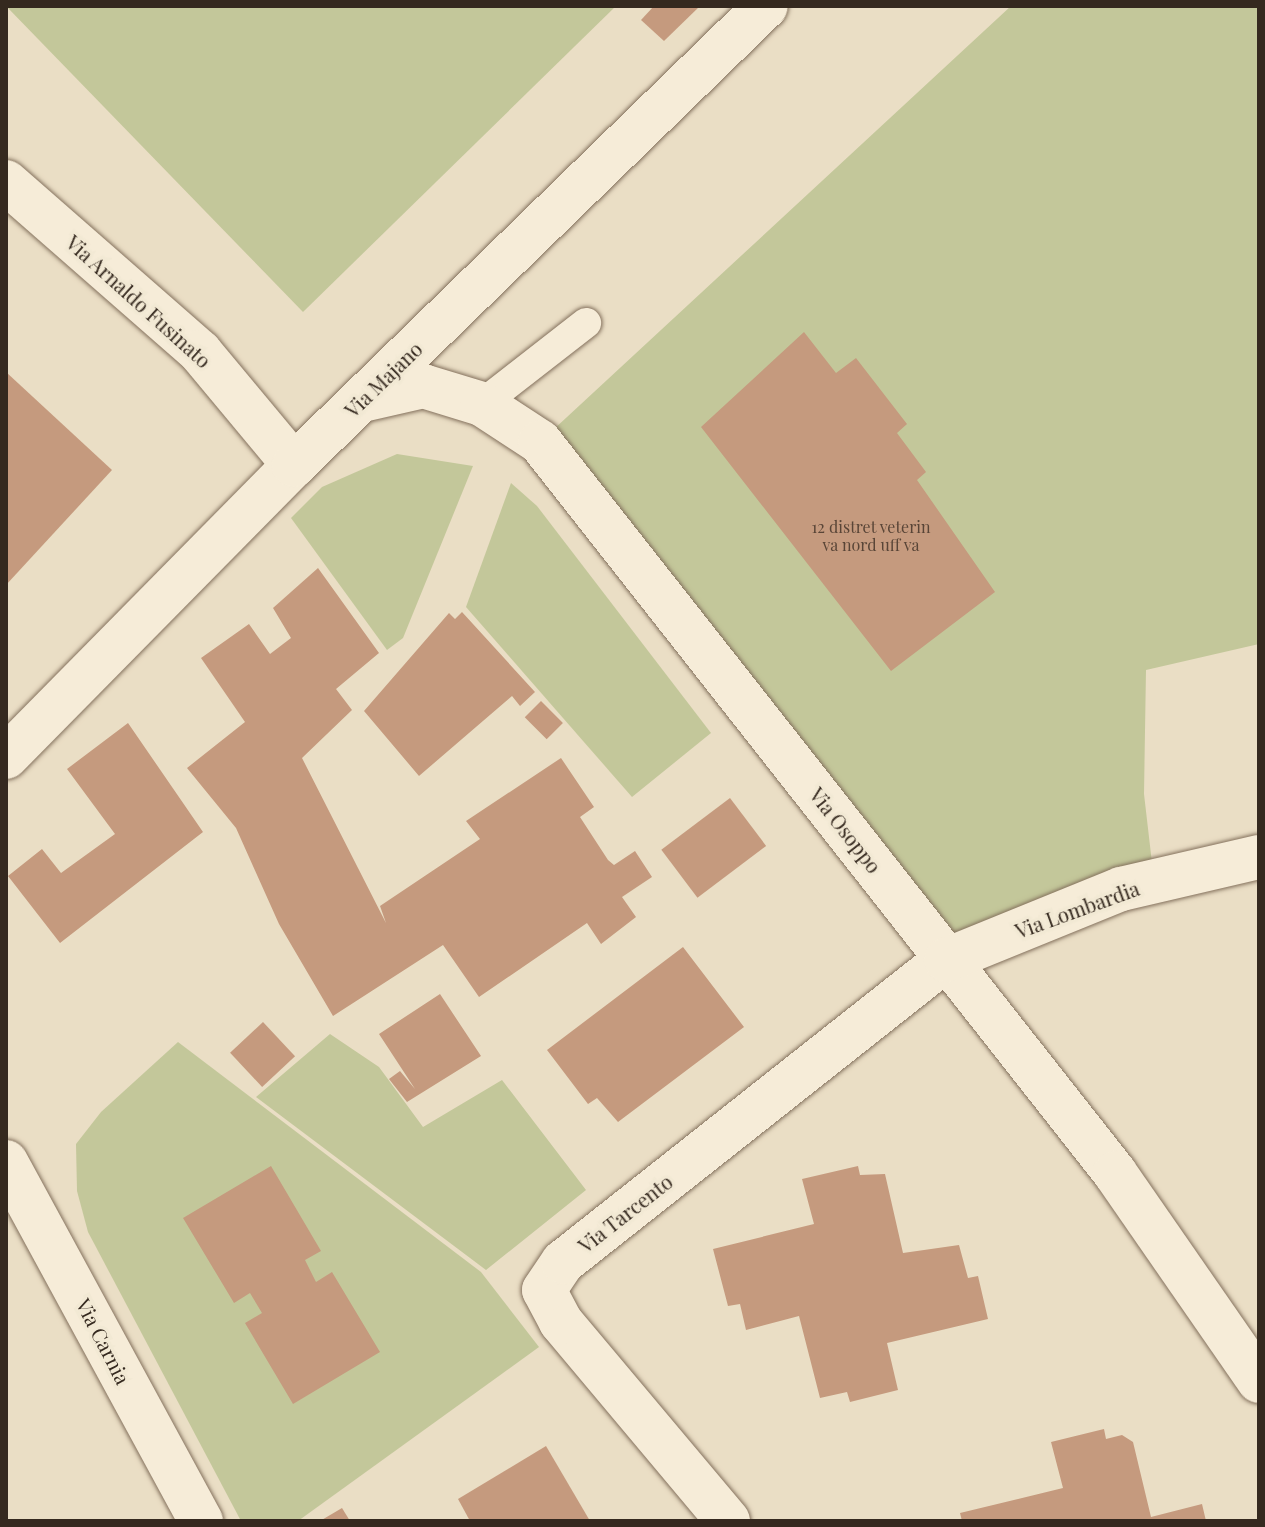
<!DOCTYPE html>
<html>
<head>
<meta charset="utf-8">
<style>
  body { margin:0 }
  #map { position:relative; width:1265px; height:1527px; overflow:hidden; background:#eadec5; font-family:"Playfair Display",serif }
  div>[style] { position:absolute }
  .green>* { inset:0; background:#c3c79a }
  .building>* { inset:0; background:#c59a7e; transform-origin:0 0 }
  .roads { filter:drop-shadow(0 0 2px #84715d) drop-shadow(0 0 2px #84715d) }
  .service>* { height:30px; margin:-15px; padding:0 15px; transform-origin:15px; border-radius:15px; background:#f6ecd8 }
  .minor>* { height:44px; margin:-22px; padding:0 22px; transform-origin:22px; border-radius:22px; background:#f6ecd8 }
  span { translate:-50% -50%; white-space:nowrap; text-align:center; line-height:1.15; -webkit-text-stroke:7px #f2e9d4; paint-order:stroke }
  .number-label { font-size:16px; color:#594537 }
  .number-label span { -webkit-text-stroke-width:0 }
  .street-label { font-size:20px; color:#35291f }
  .frame { position:absolute; inset:0; border:8px solid #35291f; pointer-events:none }
</style>
</head>
<body>
<div id="map">
  <div class="green">
    <div style="clip-path:polygon(6px 6px,616px 6px,303px 312px)"></div>
    <div style="clip-path:polygon(1011px 6px,1259px 6px,1259px 644px,1146px 670px,1144px 794px,1152px 863px,946px 960px,540px 442px)"></div>
    <div style="clip-path:polygon(397px 454px,473px 466px,403px 638px,387px 650px,291px 518px,322px 487px)"></div>
    <div style="clip-path:polygon(511px 483px,537px 506px,711px 733px,632px 797px,466px 607px)"></div>
    <div style="clip-path:polygon(330px 1034px,379px 1067px,423px 1127px,502px 1080px,586px 1190px,486px 1270px,256px 1097px)"></div>
    <div style="clip-path:polygon(178px 1042px,481px 1272px,539px 1347px,298px 1521px,241px 1521px,88px 1232px,77px 1191px,76px 1144px,101px 1112px)"></div>
  </div>
  <div class="building">
    <div style="clip-path:polygon(654px 6px,700px 6px,664px 41px,641px 20px)"></div>
    <div style="clip-path:polygon(804px 332px,836px 373px,856px 358px,907px 424px,897px 433px,926px 472px,917px 480px,995px 592px,891px 671px,701px 427px)"></div>
    <div style="clip-path:polygon(6px 372px,112px 470px,6px 585px)"></div>
    <div style="clip-path:polygon(318px 568px,379px 653px,336px 689px,352px 710px,302px 758px,386px 923px,380px 906px,480px 839px,466px 821px,561px 758px,594px 807px,580px 817px,608px 860px,614px 865px,635px 851px,652px 877px,622px 897px,636px 917px,601px 944px,587px 923px,479px 997px,443px 945px,333px 1016px,279px 924px,236px 828px,187px 768px,245px 722px,201px 658px,249px 624px,270px 654px,291px 638px,273px 608px)"></div>
    <div style="clip-path:polygon(462px 612px,535px 692px,520px 706px,512px 696px,419px 776px,364px 711px,449px 613px,455px 619px)"></div>
    <div style="left:541px;top:701px;width:31px;height:23px;rotate:45deg"></div>
    <div style="clip-path:polygon(128px 723px,203px 832px,60px 943px,8px 876px,42px 849px,61px 873px,115px 834px,67px 769px)"></div>
    <div style="left:730px;top:798px;width:60px;height:86px;rotate:53deg"></div>
    <div style="clip-path:polygon(683px 947px,744px 1027px,618px 1122px,597px 1098px,588px 1104px,547px 1050px)"></div>
    <div style="clip-path:polygon(440px 994px,481px 1056px,407px 1102px,389px 1079px,400px 1071px,415px 1089px,379px 1034px)"></div>
    <div style="left:263px;top:1022px;width:47px;height:45px;rotate:47deg"></div>
    <div style="clip-path:polygon(271px 1166px,321px 1251px,305px 1260px,316px 1282px,332px 1272px,380px 1352px,293px 1404px,245px 1323px,262px 1313px,250px 1293px,234px 1303px,183px 1218px)"></div>
    <div style="clip-path:polygon(858px 1166px,860px 1175px,885px 1174px,903px 1253px,959px 1245px,968px 1278px,978px 1276px,988px 1319px,887px 1343px,898px 1390px,850px 1402px,847px 1392px,820px 1398px,799px 1316px,746px 1330px,740px 1304px,728px 1306px,713px 1249px,814px 1224px,802px 1179px)"></div>
    <div style="clip-path:polygon(1104px 1429px,1106px 1439px,1122px 1435px,1133px 1442px,1151px 1517px,1202px 1504px,1206px 1521px,962px 1521px,960px 1513px,1063px 1488px,1051px 1442px)"></div>
    <div style="clip-path:polygon(546px 1446px,590px 1521px,470px 1521px,458px 1499px)"></div>
    <div style="clip-path:polygon(342px 1508px,350px 1521px,320px 1521px)"></div>
  </div>
  <div class="roads">
    <div class="service">
      <div style="left:482px;top:404px;width:132px;rotate:-37.9deg"></div>
    </div>
    <div class="minor">
      <div style="left:6px;top:182px;width:258px;rotate:41.2deg"></div>
      <div style="left:200px;top:352px;width:147px;rotate:50.2deg"></div>
      <div style="left:362px;top:400px;width:63px;rotate:-12.9deg"></div>
      <div style="left:423px;top:386px;width:62px;rotate:17deg"></div>
      <div style="left:482px;top:404px;width:69px;rotate:33.2deg"></div>
      <div style="left:540px;top:442px;width:930px;rotate:51.81deg"></div>
      <div style="left:1115px;top:1173px;width:253px;rotate:55.3deg"></div>
      <div style="left:6px;top:757px;width:410px;rotate:-45.4deg"></div>
      <div style="left:294px;top:465px;width:658px;rotate:-44.2deg"></div>
      <div style="left:6px;top:1162px;width:409px;rotate:61.5deg"></div>
      <div style="left:728px;top:1521px;width:260px;rotate:-130deg"></div>
      <div style="left:561px;top:1322px;width:36px;rotate:-118deg"></div>
      <div style="left:544px;top:1290px;width:34px;rotate:-56deg"></div>
      <div style="left:563px;top:1262px;width:488px;rotate:-38.3deg"></div>
      <div style="left:946px;top:960px;width:189px;rotate:-22.1deg"></div>
      <div style="left:1121px;top:889px;width:142px;rotate:-13.1deg"></div>
    </div>
  </div>
  <div class="number-label">
    <span style="left:871px;top:536px">12 distret veterin<br>va nord uff va</span>
  </div>
  <div class="street-label">
    <span style="left:139px;top:301px;rotate:42deg">Via Arnaldo Fusinato</span>
    <span style="left:383px;top:379px;rotate:-44deg">Via Majano</span>
    <span style="left:846px;top:830px;rotate:52deg">Via Osoppo</span>
    <span style="left:1077px;top:909px;rotate:-20deg">Via Lombardia</span>
    <span style="left:625px;top:1213px;rotate:-38deg">Via Tarcento</span>
    <span style="left:104px;top:1341px;rotate:63deg">Via Carnia</span>
  </div>
  <div class="frame"></div>
</div>
</body>
</html>
